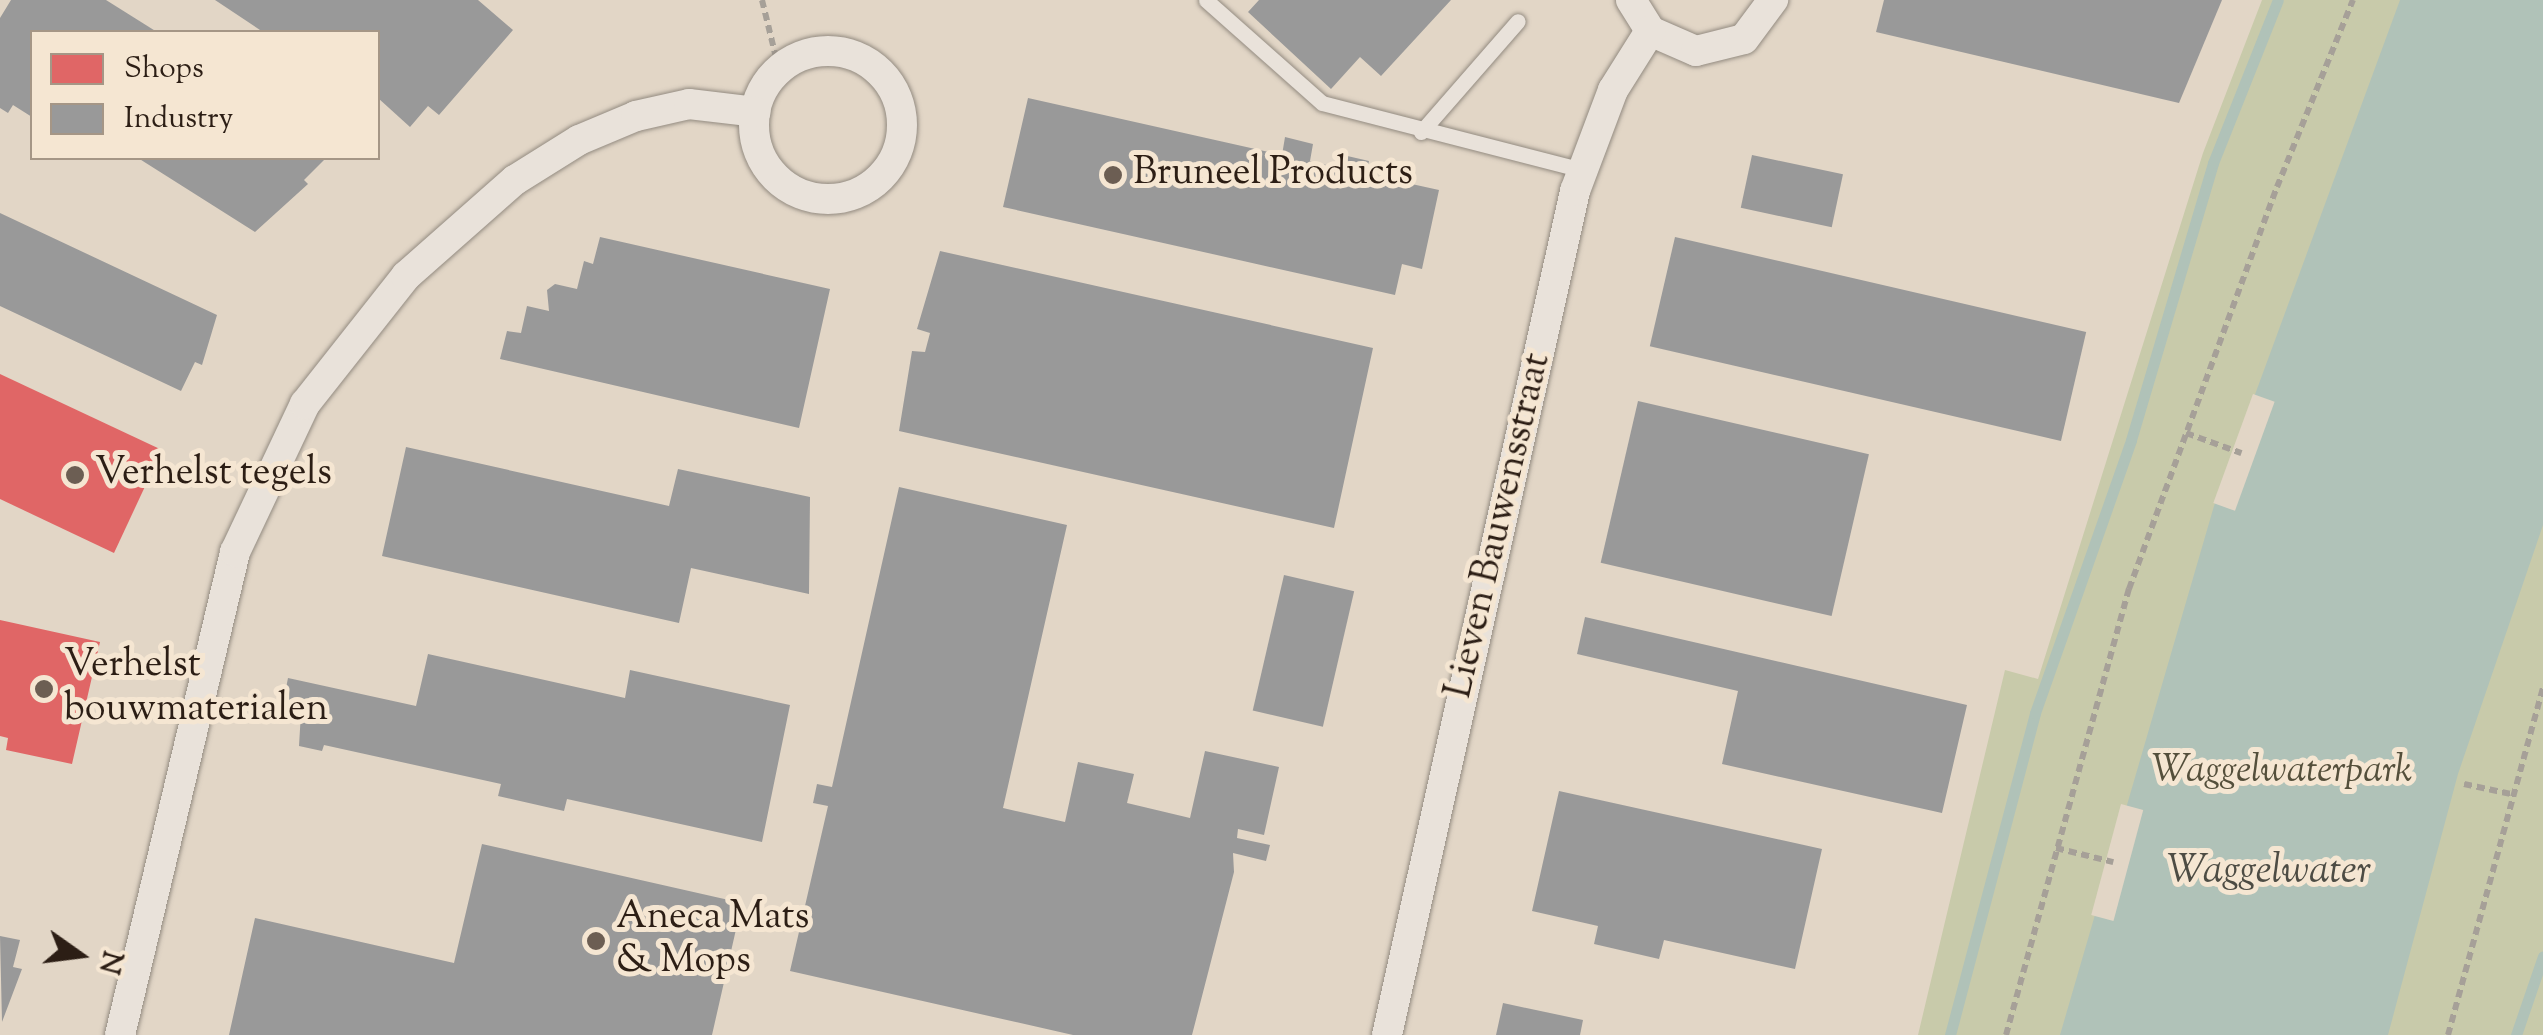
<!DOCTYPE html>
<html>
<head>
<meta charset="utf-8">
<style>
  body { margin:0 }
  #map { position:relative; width:2543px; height:1035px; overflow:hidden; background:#e2d6c6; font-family:"Sorts Mill Goudy",serif }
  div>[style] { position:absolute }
  .green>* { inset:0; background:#c8caaa }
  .water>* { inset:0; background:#b0c2b8 }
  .pier>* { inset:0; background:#e2d6c6; transform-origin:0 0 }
  .shops>* { inset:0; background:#e06666 }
  .industry>* { inset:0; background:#999; transform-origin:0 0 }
  .stream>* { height:11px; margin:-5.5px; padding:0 5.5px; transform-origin:5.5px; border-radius:5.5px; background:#b0c2b8 }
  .path>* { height:6px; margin-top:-3px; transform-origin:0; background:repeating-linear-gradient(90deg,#a6a098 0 8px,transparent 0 13px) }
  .roads { filter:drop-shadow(0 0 2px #938b81) drop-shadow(0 0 2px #938b81) }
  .service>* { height:15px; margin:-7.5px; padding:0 7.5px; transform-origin:7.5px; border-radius:7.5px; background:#e9e2da }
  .minor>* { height:30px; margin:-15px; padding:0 15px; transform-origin:15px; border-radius:15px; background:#e9e2da }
  .minor>.ring { margin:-15px; padding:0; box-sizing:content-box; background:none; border:30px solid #e9e2da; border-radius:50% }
  .dots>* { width:28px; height:28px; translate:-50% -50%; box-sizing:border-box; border:5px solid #f5e6d2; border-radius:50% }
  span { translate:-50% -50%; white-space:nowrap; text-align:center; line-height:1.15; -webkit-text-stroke:10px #f5e6d2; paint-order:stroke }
  .poi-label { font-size:38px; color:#2c1e15 }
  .left { translate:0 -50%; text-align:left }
  .street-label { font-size:38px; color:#2c1e15 }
  .park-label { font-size:38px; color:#544f3b; font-style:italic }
  .water-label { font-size:40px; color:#4d4c44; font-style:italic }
  .legend { position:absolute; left:30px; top:30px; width:350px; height:130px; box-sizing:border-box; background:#f5e6d2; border:2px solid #a59686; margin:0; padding:12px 18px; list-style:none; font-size:30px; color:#2c1e15 }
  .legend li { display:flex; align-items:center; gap:20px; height:50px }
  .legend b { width:50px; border:2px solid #a59686 }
  .north { position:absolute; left:30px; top:905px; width:100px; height:100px; -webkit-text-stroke:8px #f5e6d2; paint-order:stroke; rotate:104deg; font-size:28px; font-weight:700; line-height:40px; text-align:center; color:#2c1e15 }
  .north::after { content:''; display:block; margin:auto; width:35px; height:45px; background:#2c1e15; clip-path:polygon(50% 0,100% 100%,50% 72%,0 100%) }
</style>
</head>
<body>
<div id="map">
  <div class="green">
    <div style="clip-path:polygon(2262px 0,2543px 0,2543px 1035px,1918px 1035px,2005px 670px,2038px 679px,2203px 153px)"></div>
  </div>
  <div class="water">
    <div style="clip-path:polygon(2400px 0,2543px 0,2543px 525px,2458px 774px,2388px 1035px,2060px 1035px,2214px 506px)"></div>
  </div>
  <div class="pier">
    <div style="left:2253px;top:394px;width:23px;height:116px;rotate:20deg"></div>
    <div style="left:2121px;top:804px;width:23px;height:115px;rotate:15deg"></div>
  </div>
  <div class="shops">
    <div style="clip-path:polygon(0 374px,162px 450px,114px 553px,0 499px)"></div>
    <div style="clip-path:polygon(0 620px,100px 642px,72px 764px,6px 750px,8px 738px,0 736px)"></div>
  </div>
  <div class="industry">
    <div style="clip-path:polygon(11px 0,106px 0,157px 32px,32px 32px,32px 117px,13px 105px,8px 113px,0 108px,0 18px)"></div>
    <div style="clip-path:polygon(215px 0,478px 0,513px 30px,439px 115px,428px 106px,410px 127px,378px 98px,378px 32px,263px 32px)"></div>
    <div style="clip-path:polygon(1259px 0,1451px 0,1381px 76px,1360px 57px,1331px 89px,1248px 12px)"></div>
    <div style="clip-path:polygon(1884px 0,2222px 0,2179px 103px,1876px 32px)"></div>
    <div style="clip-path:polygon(1028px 98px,1282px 155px,1285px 137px,1313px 144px,1310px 161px,1339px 168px,1343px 155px,1369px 161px,1366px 174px,1439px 190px,1422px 269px,1402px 264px,1395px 295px,1003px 207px)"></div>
    <div style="left:1752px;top:155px;width:93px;height:54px;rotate:12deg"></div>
    <div style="clip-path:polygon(138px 158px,326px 158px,304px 180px,308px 184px,255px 232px)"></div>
    <div style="clip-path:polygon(0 213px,217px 315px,202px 365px,195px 362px,181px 391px,0 306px)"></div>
    <div style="clip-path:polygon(600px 237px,830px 289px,799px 428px,500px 359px,507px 331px,521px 333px,527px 306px,549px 311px,547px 290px,555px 284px,577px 289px,584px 261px,593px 264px)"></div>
    <div style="left:1675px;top:237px;width:422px;height:112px;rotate:13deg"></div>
    <div style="clip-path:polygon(940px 251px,1373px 348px,1334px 528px,899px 431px,912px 351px,925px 352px,930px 333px,917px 329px)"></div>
    <div style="left:1638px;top:401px;width:237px;height:166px;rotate:13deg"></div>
    <div style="clip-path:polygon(406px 447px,669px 506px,678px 469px,810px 497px,809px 594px,691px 568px,679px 623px,382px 556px)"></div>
    <div style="clip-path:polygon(899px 487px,1067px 525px,1003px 808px,1065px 822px,1078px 762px,1134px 774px,1127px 803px,1190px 818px,1205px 751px,1279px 767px,1264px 835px,1238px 829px,1237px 838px,1270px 845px,1266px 861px,1233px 853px,1234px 872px,1192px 1035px,1073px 1035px,790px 971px,828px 806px,813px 803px,817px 784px,832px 787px)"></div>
    <div style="left:1284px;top:575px;width:72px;height:139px;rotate:13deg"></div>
    <div style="clip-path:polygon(1585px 617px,1967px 705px,1942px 813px,1722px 764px,1738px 691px,1577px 654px)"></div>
    <div style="clip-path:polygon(428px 654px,625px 698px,630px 670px,790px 705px,762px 842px,567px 799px,564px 811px,498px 796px,501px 784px,324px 745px,322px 751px,299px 746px,301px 712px,282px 708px,288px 678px,416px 706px)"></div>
    <div style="clip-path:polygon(1559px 791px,1822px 849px,1795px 969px,1664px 940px,1659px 959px,1594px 944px,1598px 926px,1532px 911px)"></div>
    <div style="clip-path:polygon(482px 844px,742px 903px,712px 1035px,229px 1035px,255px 918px,454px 963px)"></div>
    <div style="clip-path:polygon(0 936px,20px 940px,13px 967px,22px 969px,2px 1022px)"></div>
    <div style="clip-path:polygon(1503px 1003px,1583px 1020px,1580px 1035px,1496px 1035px)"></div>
  </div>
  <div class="stream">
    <div style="left:1950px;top:1035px;width:333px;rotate:-75.2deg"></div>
    <div style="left:2035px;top:713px;width:289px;rotate:-70.6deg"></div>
    <div style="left:2131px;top:440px;width:289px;rotate:-73.5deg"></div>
    <div style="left:2213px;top:163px;width:175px;rotate:-68.3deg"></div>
    <div style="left:2516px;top:1035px;width:83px;rotate:-71.1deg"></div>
  </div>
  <div class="path">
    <div style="left:762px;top:0;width:72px;rotate:76.3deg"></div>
    <div style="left:2186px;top:433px;width:59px;rotate:20deg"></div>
    <div style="left:2464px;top:784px;width:48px;rotate:12deg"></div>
    <div style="left:2056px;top:848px;width:59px;rotate:13.8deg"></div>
    <div style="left:2006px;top:1035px;width:463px;rotate:-74.6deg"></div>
    <div style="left:2129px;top:589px;width:428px;rotate:-69.8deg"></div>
    <div style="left:2277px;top:187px;width:202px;rotate:-67.9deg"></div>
    <div style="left:2448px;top:1035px;width:360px;rotate:-74.7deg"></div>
  </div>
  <div class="roads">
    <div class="service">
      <div style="left:1206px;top:0;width:155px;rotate:41.6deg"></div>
      <div style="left:1322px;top:103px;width:269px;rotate:14.4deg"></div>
      <div style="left:1421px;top:132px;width:147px;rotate:-48.9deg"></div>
    </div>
    <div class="minor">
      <div style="left:1631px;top:0;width:36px;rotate:58deg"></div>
      <div style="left:1650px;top:31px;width:50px;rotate:23.5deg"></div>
      <div style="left:1696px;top:51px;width:49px;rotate:-14deg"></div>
      <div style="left:1744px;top:39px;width:49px;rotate:-53.4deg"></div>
      <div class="ring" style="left:754px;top:51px;width:118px;height:118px"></div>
      <div style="left:120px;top:1035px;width:497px;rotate:-76.6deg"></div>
      <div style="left:235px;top:552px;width:164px;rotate:-64.7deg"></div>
      <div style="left:305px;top:404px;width:163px;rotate:-51.7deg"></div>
      <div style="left:406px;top:276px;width:145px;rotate:-41.4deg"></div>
      <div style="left:515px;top:180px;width:75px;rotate:-32deg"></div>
      <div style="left:579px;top:140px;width:62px;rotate:-22.8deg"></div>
      <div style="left:636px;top:116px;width:54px;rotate:-12.8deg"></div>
      <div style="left:689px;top:104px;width:67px;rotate:6.8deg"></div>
      <div style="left:1387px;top:1035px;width:865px;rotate:-77.44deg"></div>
      <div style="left:1575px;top:191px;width:108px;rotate:-69.4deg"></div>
      <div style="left:1613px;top:90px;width:70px;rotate:-57.9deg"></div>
    </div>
  </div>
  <div class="dots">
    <div style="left:1113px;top:175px;background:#6c5e53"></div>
    <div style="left:75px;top:475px;background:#6c5e53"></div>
    <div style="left:44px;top:689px;background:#6c5e53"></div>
    <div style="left:596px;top:941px;background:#6c5e53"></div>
  </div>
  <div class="poi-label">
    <span class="left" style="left:1133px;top:175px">Bruneel Products</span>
    <span class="left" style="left:95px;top:475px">Verhelst tegels</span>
    <span class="left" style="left:64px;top:689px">Verhelst<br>bouwmaterialen</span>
    <span class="left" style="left:616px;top:941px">Aneca Mats<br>&amp; Mops</span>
  </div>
  <div class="street-label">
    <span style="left:1500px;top:526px;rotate:-77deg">Lieven Bauwensstraat</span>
  </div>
  <div class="park-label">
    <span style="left:2282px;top:773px">Waggelwaterpark</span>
  </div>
  <div class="water-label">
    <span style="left:2269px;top:873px">Waggelwater</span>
  </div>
  <ul class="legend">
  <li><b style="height:28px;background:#e06666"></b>Shops</li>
  <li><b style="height:28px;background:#999"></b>Industry</li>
  </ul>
  <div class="north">N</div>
</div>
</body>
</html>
